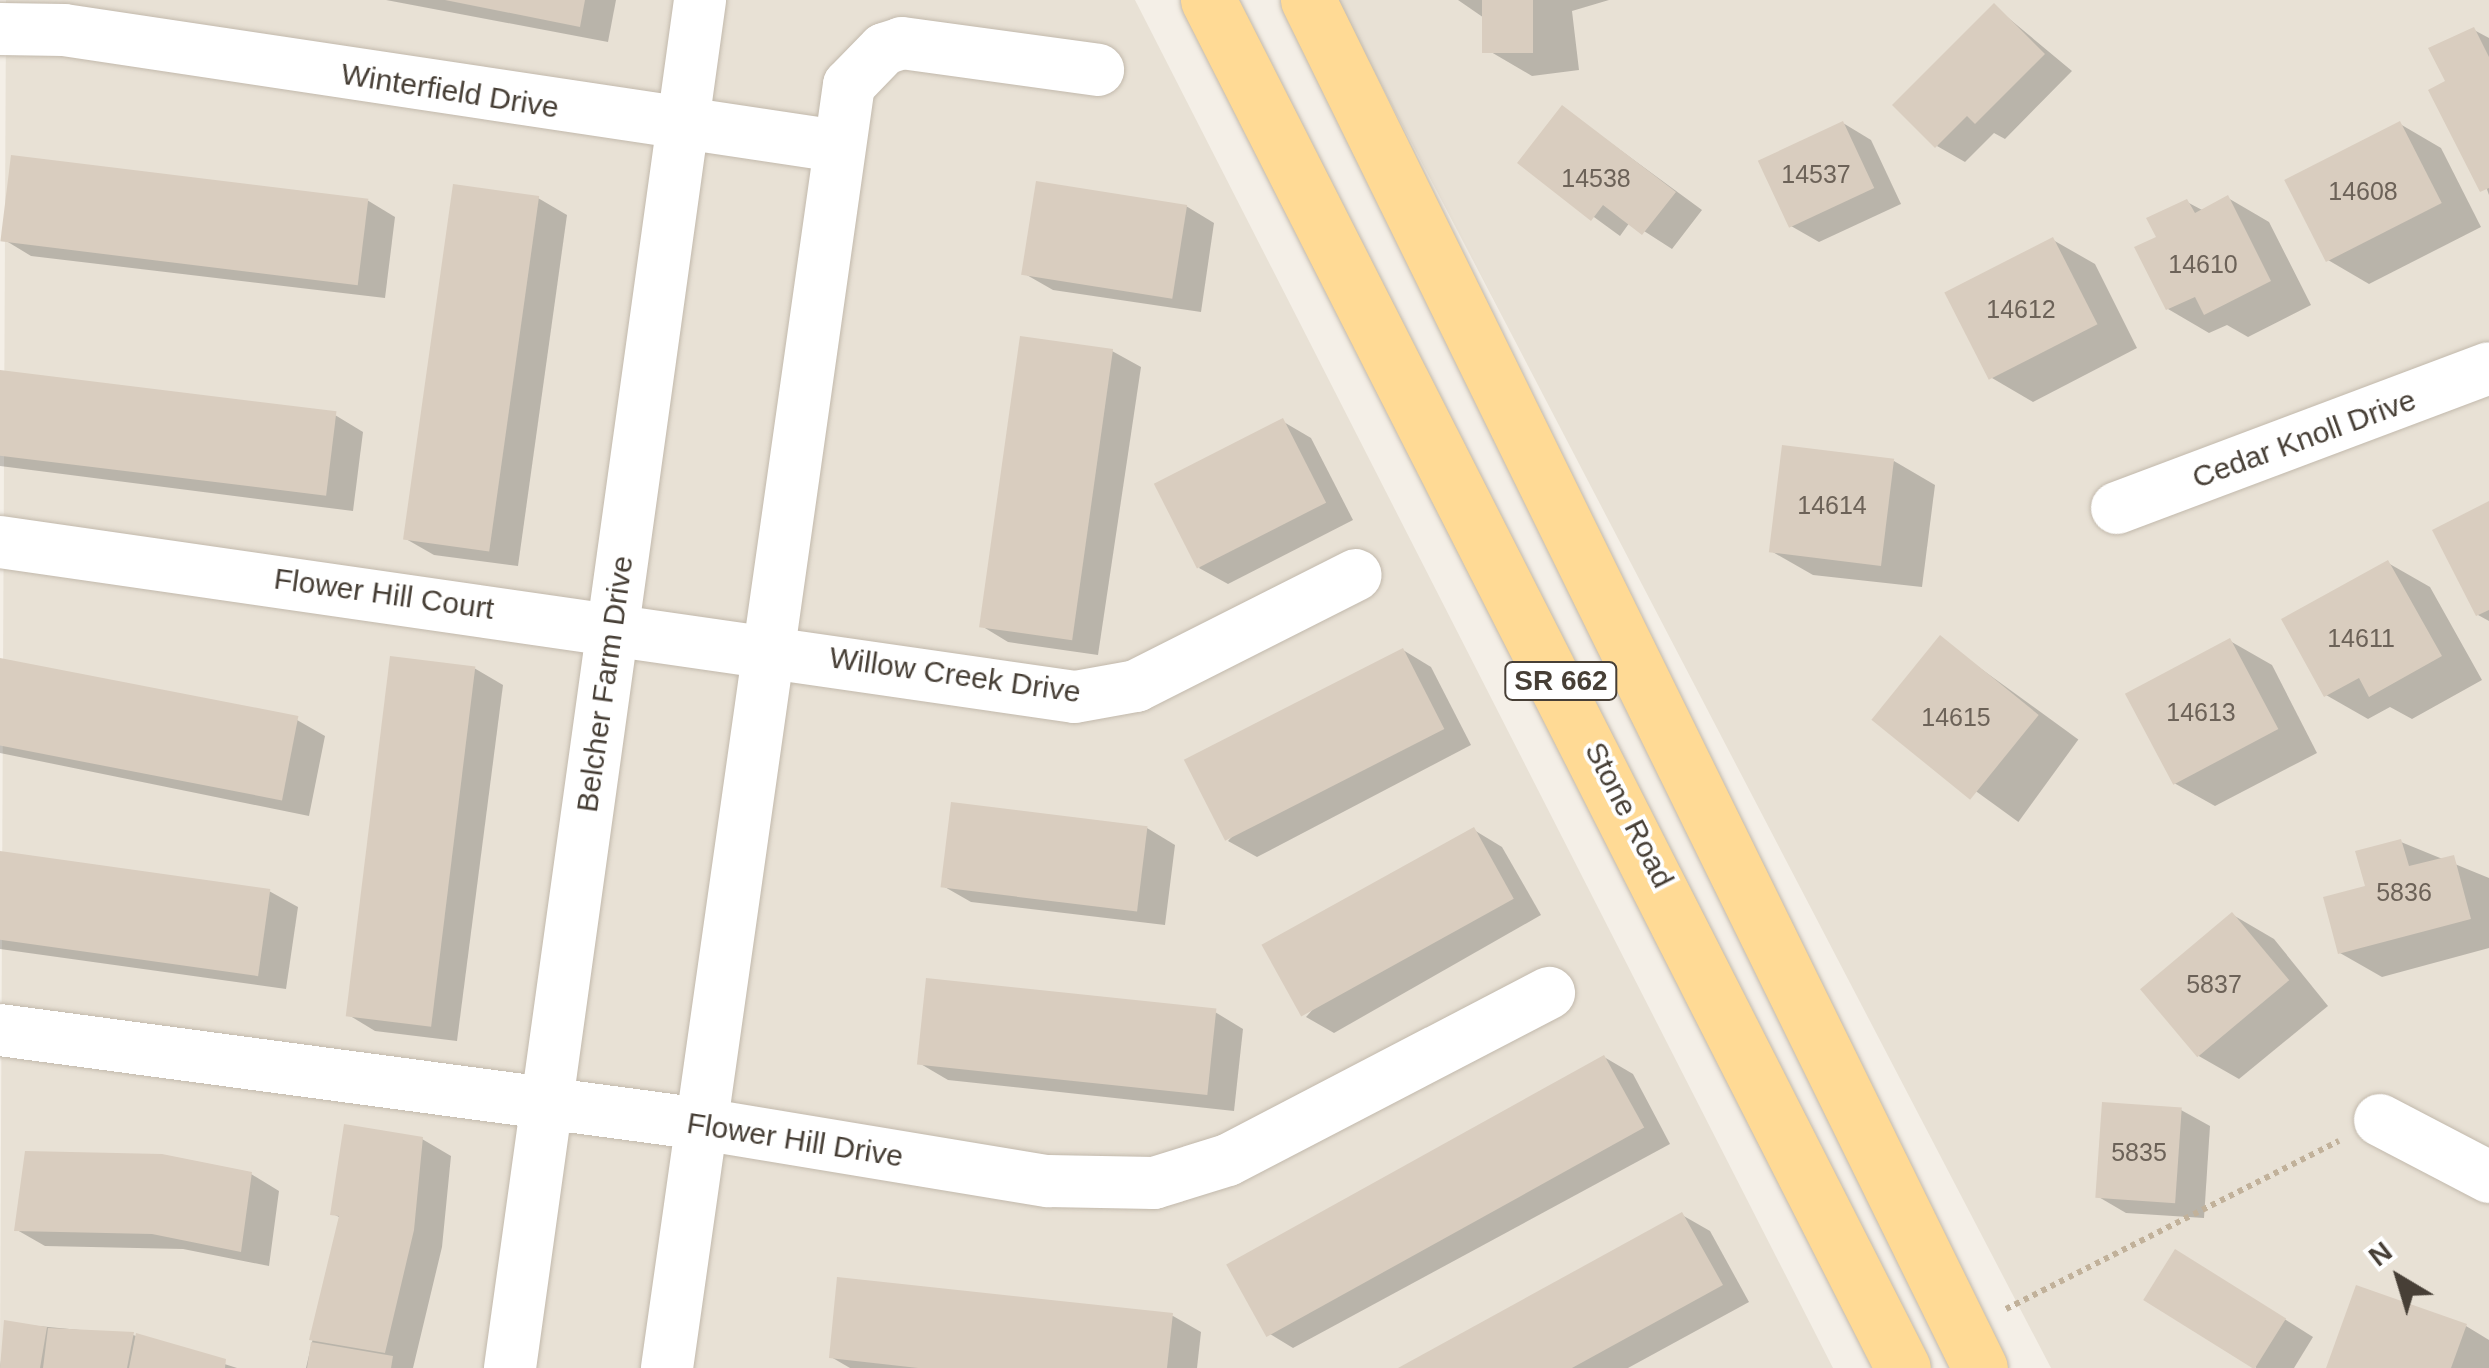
<!DOCTYPE html>
<html>
<head>
<meta charset="utf-8">
<style>
  body { margin:0 }
  #map { position:relative; width:2489px; height:1368px; overflow:hidden; background:#f4efe7; font-family:Helvetica,sans-serif }
  div>[style] { position:absolute }
  .residential>* { inset:0; background:#e8e1d5 }
  .shadow>* { inset:0; background:#0003; transform-origin:0 0 }
  .building>* { inset:0; background:#d9cdbf; transform-origin:0 0 }
  .path>* { height:6px; margin-top:-3px; transform-origin:0; background:repeating-linear-gradient(90deg,#c1b19a 0 5px,transparent 0 10px) }
  .roads { filter:drop-shadow(0 0 2px #c2b9ac) drop-shadow(0 0 2px #c2b9ac) }
  .street>* { height:52px; margin:-26px; padding:0 26px; transform-origin:26px; border-radius:26px; background:#fff }
  .primary>* { height:55px; margin:-27.5px; padding:0 27.5px; transform-origin:27.5px; border-radius:27.5px; background:#ffda95 }
  span { translate:-50% -50%; white-space:nowrap; text-align:center; line-height:1.15; -webkit-text-stroke:8px #fff; paint-order:stroke }
  .number-label { font-size:25px; color:#6c6258 }
  .number-label span { -webkit-text-stroke-width:0 }
  .shield-label span { padding:2px 8px; background:#fff; border:2px solid; border-radius:8px; -webkit-text-stroke-width:0 }
  .shield-label { font-size:28px; color:#473f36; font-weight:700 }
  .street-label { font-size:30px; color:#473f36 }
  .north { position:absolute; left:2349px; top:1228px; width:100px; height:100px; -webkit-text-stroke:8px #fff; paint-order:stroke; rotate:322deg; font-size:28px; font-weight:700; line-height:40px; text-align:center; color:#473f36 }
  .north::after { content:''; display:block; margin:auto; width:35px; height:45px; background:#473f36; clip-path:polygon(50% 0,100% 100%,50% 72%,0 100%) }
</style>
</head>
<body>
<div id="map">
  <div class="residential">
    <div style="clip-path:polygon(6px 0,1135px 0,1833px 1368px,0 1368px)"></div>
    <div style="clip-path:polygon(1337px 0,2489px 0,2489px 1368px,2051px 1368px)"></div>
  </div>
  <div class="shadow">
    <div style="clip-path:polygon(386px 0,616px 0,608px 42px)"></div>
    <div style="clip-path:polygon(1609px 0,1572px 11px,1579px 70px,1532px 76px,1491px 52px,1487px 20px,1458px 0)"></div>
    <div style="clip-path:polygon(1994px 6px,2072px 71px,2005px 139px,1994px 133px,1965px 162px,1937px 146px)"></div>
    <div style="clip-path:polygon(2474px 30px,2489px 38px,2489px 195px,2449px 82px)"></div>
    <div style="clip-path:polygon(1563px 108px,1702px 210px,1672px 249px,1630px 222px,1620px 236px,1520px 163px)"></div>
    <div style="clip-path:polygon(1843px 123px,1871px 140px,1901px 204px,1819px 242px,1791px 226px)"></div>
    <div style="clip-path:polygon(2400px 124px,2441px 148px,2481px 227px,2369px 284px,2328px 260px)"></div>
    <div style="clip-path:polygon(538px 198px,567px 215px,518px 566px,434px 555px,406px 539px)"></div>
    <div style="clip-path:polygon(2228px 198px,2269px 222px,2311px 305px,2248px 337px,2227px 325px,2209px 333px,2168px 309px,2159px 239px,2187px 202px,2204px 211px)"></div>
    <div style="clip-path:polygon(367px 200px,395px 217px,385px 298px,31px 256px,3px 239px)"></div>
    <div style="clip-path:polygon(1186px 206px,1214px 223px,1201px 312px,1053px 290px,1025px 274px)"></div>
    <div style="clip-path:polygon(2053px 240px,2095px 264px,2137px 348px,2033px 402px,1992px 378px)"></div>
    <div style="clip-path:polygon(1112px 351px,1141px 367px,1098px 655px,1008px 642px,980px 625px)"></div>
    <div style="clip-path:polygon(0 373px,335px 415px,363px 432px,353px 511px,0 466px)"></div>
    <div style="clip-path:polygon(1282px 421px,1311px 438px,1353px 520px,1228px 584px,1199px 568px)"></div>
    <div style="clip-path:polygon(1894px 461px,1935px 485px,1922px 587px,1813px 575px,1771px 551px)"></div>
    <div style="clip-path:polygon(2489px 503px,2489px 621px,2478px 615px)"></div>
    <div style="clip-path:polygon(2388px 563px,2430px 587px,2482px 680px,2412px 719px,2390px 707px,2368px 719px,2326px 695px)"></div>
    <div style="left:1940px;top:639px;width:171px;height:102px;rotate:36deg"></div>
    <div style="clip-path:polygon(2230px 641px,2272px 665px,2317px 753px,2215px 806px,2174px 783px)"></div>
    <div style="clip-path:polygon(1403px 650px,1431px 667px,1471px 745px,1257px 857px,1228px 841px)"></div>
    <div style="clip-path:polygon(0 660px,297px 720px,325px 736px,309px 816px,0 753px)"></div>
    <div style="clip-path:polygon(474px 668px,503px 685px,457px 1041px,375px 1031px,347px 1014px)"></div>
    <div style="clip-path:polygon(1147px 828px,1175px 845px,1165px 925px,971px 902px,943px 886px)"></div>
    <div style="clip-path:polygon(1474px 830px,1502px 847px,1541px 915px,1334px 1033px,1306px 1017px)"></div>
    <div style="clip-path:polygon(2401px 842px,2489px 878px,2489px 948px,2382px 977px,2340px 953px)"></div>
    <div style="clip-path:polygon(0 854px,269px 891px,298px 907px,286px 989px,0 949px)"></div>
    <div style="clip-path:polygon(2233px 915px,2274px 939px,2328px 1006px,2239px 1079px,2197px 1055px)"></div>
    <div style="clip-path:polygon(1215px 1012px,1243px 1029px,1234px 1111px,948px 1080px,919px 1063px)"></div>
    <div style="clip-path:polygon(1604px 1057px,1633px 1074px,1670px 1144px,1293px 1348px,1265px 1331px)"></div>
    <div style="clip-path:polygon(2181px 1110px,2210px 1126px,2204px 1218px,2126px 1213px,2097px 1196px)"></div>
    <div style="clip-path:polygon(422px 1139px,451px 1156px,442px 1247px,413px 1368px,306px 1368px,341px 1218px,333px 1214px)"></div>
    <div style="clip-path:polygon(251px 1174px,279px 1191px,269px 1266px,183px 1249px,45px 1246px,17px 1230px)"></div>
    <div style="clip-path:polygon(1682px 1215px,1710px 1231px,1749px 1302px,1628px 1368px,1403px 1368px)"></div>
    <div style="clip-path:polygon(2204px 1268px,2313px 1337px,2294px 1368px,2256px 1368px)"></div>
    <div style="clip-path:polygon(1173px 1316px,1201px 1332px,1197px 1368px,850px 1368px,831px 1357px)"></div>
    <div style="clip-path:polygon(6px 1323px,133px 1335px,237px 1368px,0 1368px)"></div>
    <div style="clip-path:polygon(2466px 1326px,2489px 1340px,2489px 1368px,2329px 1368px)"></div>
  </div>
  <div class="building">
    <div style="clip-path:polygon(445px 0,585px 0,580px 27px)"></div>
    <div style="left:1482px;top:0;width:51px;height:53px"></div>
    <div style="clip-path:polygon(1994px 3px,2045px 54px,1975px 124px,1967px 116px,1935px 148px,1892px 105px)"></div>
    <div style="clip-path:polygon(2474px 27px,2489px 57px,2489px 188px,2480px 192px,2428px 90px,2445px 81px,2428px 48px)"></div>
    <div style="clip-path:polygon(1562px 105px,1676px 192px,1642px 235px,1603px 205px,1591px 221px,1517px 163px)"></div>
    <div style="left:1843px;top:121px;width:74px;height:94px;rotate:65deg"></div>
    <div style="left:2400px;top:121px;width:92px;height:130px;rotate:63deg"></div>
    <div style="left:11px;top:155px;width:360px;height:87px;rotate:7deg"></div>
    <div style="left:1036px;top:181px;width:153px;height:95px;rotate:9deg"></div>
    <div style="left:453px;top:184px;width:87px;height:359px;rotate:8deg"></div>
    <div style="clip-path:polygon(2228px 195px,2271px 281px,2204px 315px,2195px 297px,2166px 310px,2134px 247px,2156px 237px,2146px 218px,2187px 199px,2195px 213px)"></div>
    <div style="left:2053px;top:237px;width:98px;height:122px;rotate:63deg"></div>
    <div style="left:1020px;top:336px;width:94px;height:294px;rotate:8deg"></div>
    <div style="left:0;top:370px;width:339px;height:85px;rotate:7deg"></div>
    <div style="left:1283px;top:418px;width:95px;height:145px;rotate:63deg"></div>
    <div style="left:1782px;top:445px;width:113px;height:108px;rotate:7deg"></div>
    <div style="clip-path:polygon(2489px 501px,2489px 610px,2476px 616px,2432px 530px)"></div>
    <div style="clip-path:polygon(2388px 560px,2442px 656px,2369px 697px,2359px 678px,2324px 697px,2281px 619px)"></div>
    <div style="left:1940px;top:635px;width:127px;height:109px;rotate:39deg"></div>
    <div style="left:2230px;top:638px;width:103px;height:119px;rotate:62deg"></div>
    <div style="left:1403px;top:648px;width:91px;height:246px;rotate:63deg"></div>
    <div style="left:390px;top:656px;width:86px;height:363px;rotate:7deg"></div>
    <div style="left:0;top:658px;width:304px;height:86px;rotate:11deg"></div>
    <div style="left:951px;top:802px;width:198px;height:86px;rotate:7deg"></div>
    <div style="left:1474px;top:827px;width:82px;height:243px;rotate:61deg"></div>
    <div style="clip-path:polygon(2401px 839px,2409px 866px,2454px 855px,2471px 919px,2338px 954px,2323px 897px,2365px 886px,2355px 851px)"></div>
    <div style="left:0;top:851px;width:273px;height:88px;rotate:8deg"></div>
    <div style="left:2232px;top:912px;width:89px;height:120px;rotate:50deg"></div>
    <div style="left:926px;top:978px;width:292px;height:87px;rotate:6deg"></div>
    <div style="left:1604px;top:1055px;width:83px;height:432px;rotate:61deg"></div>
    <div style="left:2102px;top:1102px;width:80px;height:96px;rotate:4deg"></div>
    <div style="clip-path:polygon(344px 1124px,423px 1137px,414px 1230px,385px 1353px,309px 1340px,339px 1216px,330px 1215px)"></div>
    <div style="clip-path:polygon(25px 1151px,162px 1154px,252px 1172px,241px 1252px,152px 1234px,14px 1231px)"></div>
    <div style="clip-path:polygon(1682px 1212px,1723px 1285px,1572px 1368px,1398px 1368px)"></div>
    <div style="left:2175px;top:1249px;width:131px;height:60px;rotate:32deg"></div>
    <div style="clip-path:polygon(837px 1277px,1173px 1313px,1167px 1368px,918px 1368px,829px 1358px)"></div>
    <div style="clip-path:polygon(2356px 1285px,2467px 1324px,2451px 1368px,2326px 1368px)"></div>
    <div style="clip-path:polygon(4px 1320px,47px 1327px,40px 1368px,0 1368px)"></div>
    <div style="clip-path:polygon(48px 1328px,134px 1332px,127px 1368px,43px 1368px)"></div>
    <div style="clip-path:polygon(136px 1333px,226px 1359px,225px 1368px,129px 1368px)"></div>
    <div style="clip-path:polygon(311px 1342px,393px 1356px,391px 1368px,307px 1368px)"></div>
  </div>
  <div class="path">
    <div style="left:2006px;top:1309px;width:373px;rotate:-26.8deg"></div>
  </div>
  <div class="roads">
    <div class="street">
      <div style="left:0;top:29px;width:64px;rotate:0.9deg"></div>
      <div style="left:64px;top:30px;width:782px;rotate:8.53deg"></div>
      <div style="left:2117px;top:508px;width:397px;rotate:-20.6deg"></div>
      <div style="left:0;top:542px;width:1086px;rotate:8.2deg"></div>
      <div style="left:1075px;top:697px;width:62px;rotate:-10.2deg"></div>
      <div style="left:1136px;top:686px;width:246px;rotate:-26.8deg"></div>
      <div style="left:0;top:1030px;width:708px;rotate:7.63deg"></div>
      <div style="left:702px;top:1124px;width:351px;rotate:9.4deg"></div>
      <div style="left:1048px;top:1181px;width:106px;rotate:1.1deg"></div>
      <div style="left:1154px;top:1183px;width:77px;rotate:-17.3deg"></div>
      <div style="left:1228px;top:1160px;width:362px;rotate:-27.5deg"></div>
      <div style="left:2380px;top:1120px;width:123px;rotate:27.6deg"></div>
      <div style="left:510px;top:1368px;width:1381px;rotate:-82.09deg"></div>
      <div style="left:667px;top:1368px;width:1296px;rotate:-81.93deg"></div>
      <div style="left:849px;top:85px;width:50px;rotate:-45.8deg"></div>
      <div style="left:884px;top:49px;width:19px;rotate:-18deg"></div>
      <div style="left:902px;top:43px;width:198px;rotate:7.8deg"></div>
    </div>
    <div class="primary">
      <div style="left:1208px;top:0;width:1534px;rotate:63.07deg"></div>
      <div style="left:1308px;top:0;width:1524px;rotate:63.84deg"></div>
    </div>
  </div>
  <div class="number-label">
    <span style="left:1816px;top:174px">14537</span>
    <span style="left:1596px;top:178px">14538</span>
    <span style="left:2363px;top:191px">14608</span>
    <span style="left:2203px;top:264px">14610</span>
    <span style="left:2021px;top:309px">14612</span>
    <span style="left:1832px;top:505px">14614</span>
    <span style="left:2361px;top:638px">14611</span>
    <span style="left:2201px;top:712px">14613</span>
    <span style="left:1956px;top:717px">14615</span>
    <span style="left:2404px;top:892px">5836</span>
    <span style="left:2214px;top:984px">5837</span>
    <span style="left:2139px;top:1152px">5835</span>
  </div>
  <div class="shield-label">
    <span style="left:1561px;top:681px">SR 662</span>
  </div>
  <div class="street-label">
    <span style="left:450px;top:91px;rotate:9deg">Winterfield Drive</span>
    <span style="left:2304px;top:439px;rotate:-20deg">Cedar Knoll Drive</span>
    <span style="left:384px;top:594px;rotate:8deg">Flower Hill Court</span>
    <span style="left:955px;top:675px;rotate:8deg">Willow Creek Drive</span>
    <span style="left:605px;top:684px;rotate:-82deg">Belcher Farm Drive</span>
    <span style="left:1629px;top:815px;rotate:63deg">Stone Road</span>
    <span style="left:795px;top:1140px;rotate:9deg">Flower Hill Drive</span>
  </div>
  <div class="north">N</div>
</div>
</body>
</html>
